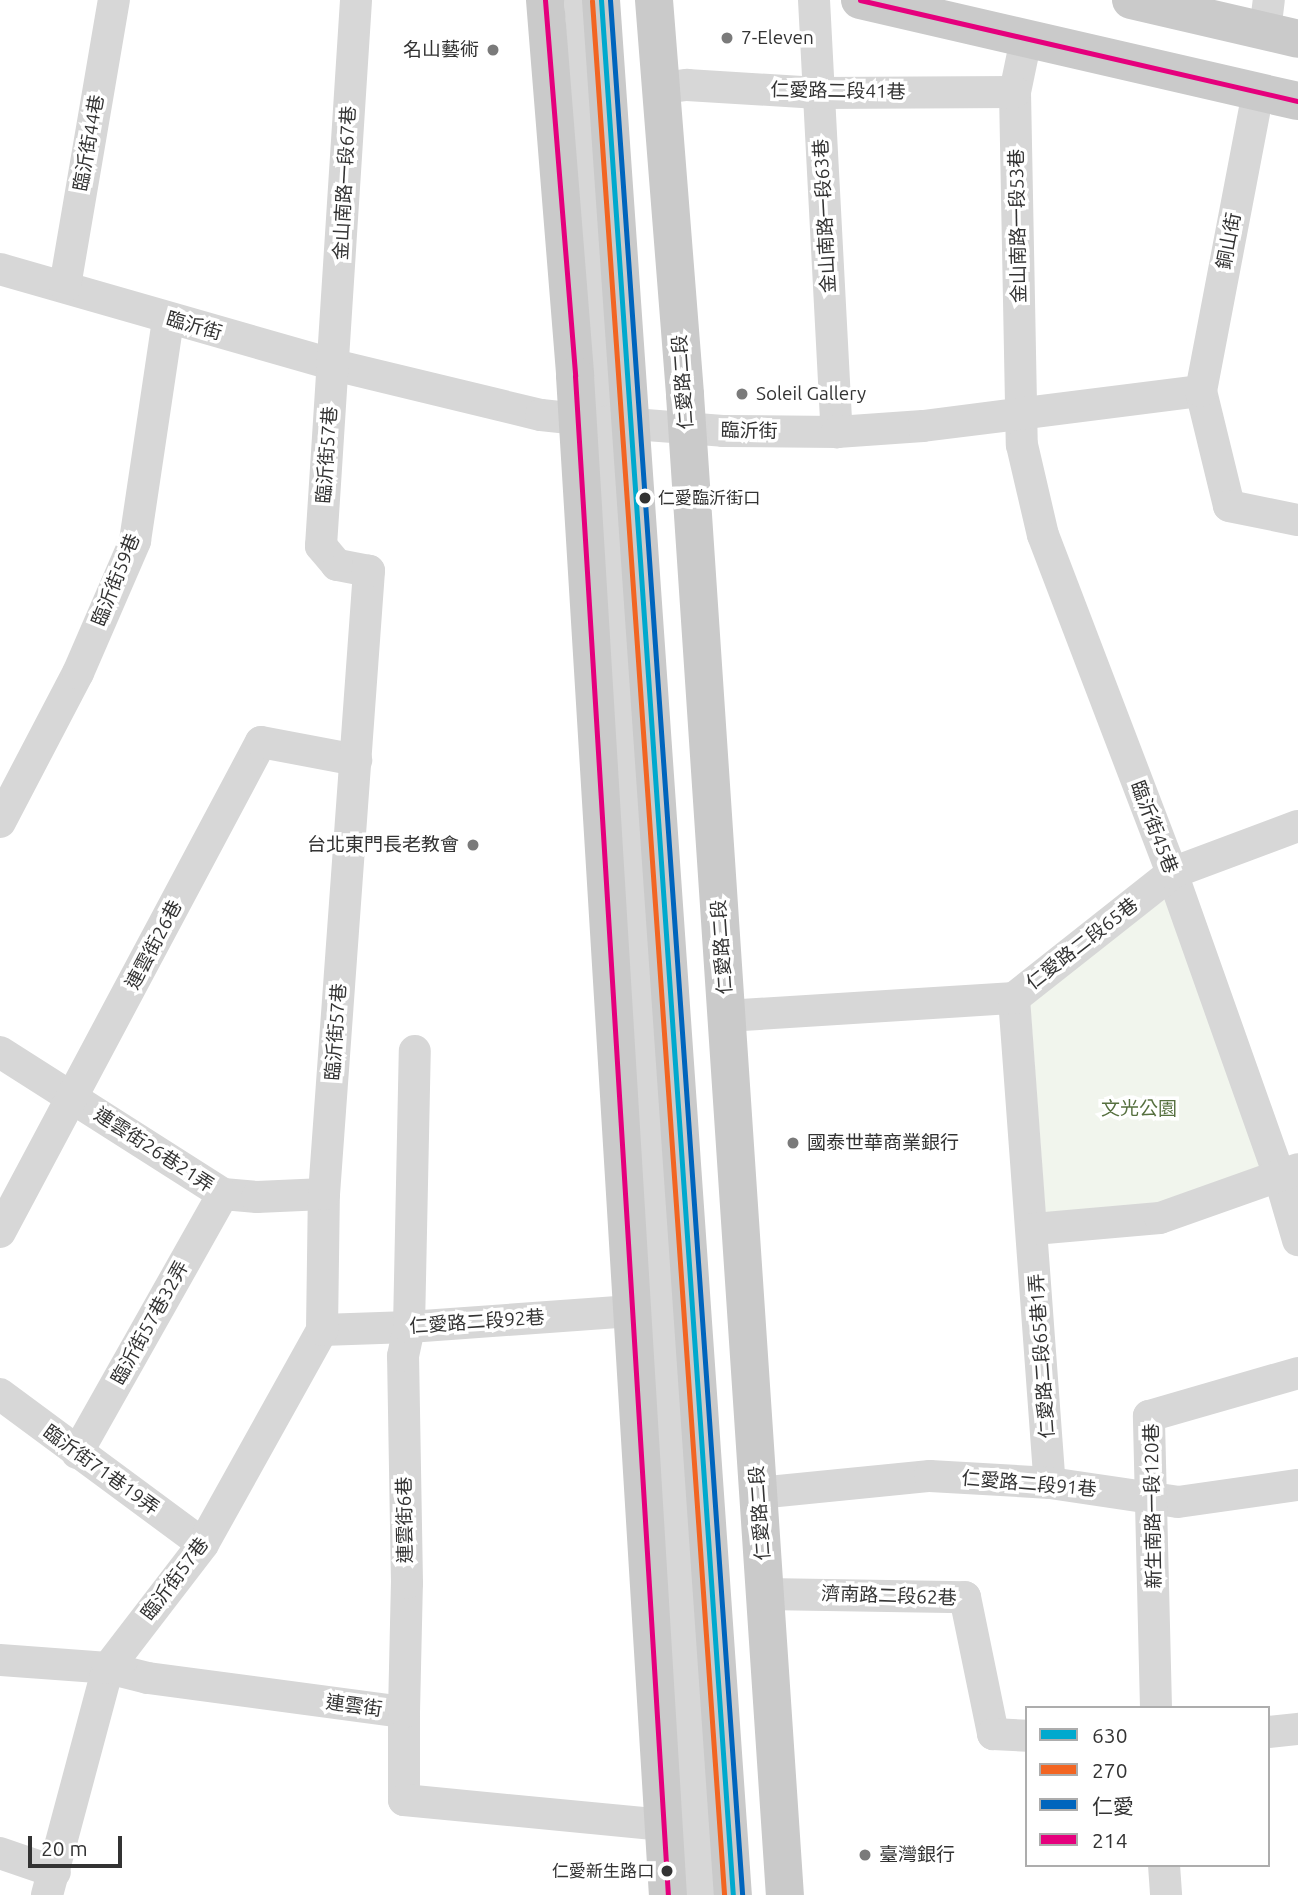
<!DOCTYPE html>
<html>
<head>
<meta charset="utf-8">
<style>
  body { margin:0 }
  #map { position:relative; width:1298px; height:1895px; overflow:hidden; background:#fff; font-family:Ubuntu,"Noto Sans TC",sans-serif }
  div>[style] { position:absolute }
  .green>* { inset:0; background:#f1f5ed }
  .minor>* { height:32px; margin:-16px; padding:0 16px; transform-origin:16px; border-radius:16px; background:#d7d7d7 }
  .major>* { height:38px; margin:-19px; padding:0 19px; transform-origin:19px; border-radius:19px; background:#cacaca }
  .bus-1>* { height:5px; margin:-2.5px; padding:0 2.5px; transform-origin:2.5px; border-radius:2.5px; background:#00a9ce }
  .bus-2>* { height:5px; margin:-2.5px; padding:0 2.5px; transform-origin:2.5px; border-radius:2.5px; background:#f26522 }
  .bus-3>* { height:5px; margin:-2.5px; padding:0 2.5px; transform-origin:2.5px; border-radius:2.5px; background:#0065bd }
  .bus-4>* { height:5px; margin:-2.5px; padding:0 2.5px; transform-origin:2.5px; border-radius:2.5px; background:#e5007d }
  .dots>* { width:19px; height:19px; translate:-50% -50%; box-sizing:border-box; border:4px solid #fff; border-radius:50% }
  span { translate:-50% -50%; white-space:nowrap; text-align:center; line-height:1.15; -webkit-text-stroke:7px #fff; paint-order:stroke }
  .bus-label { font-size:17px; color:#333 }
  .left { translate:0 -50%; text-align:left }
  .right { translate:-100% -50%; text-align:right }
  .poi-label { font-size:19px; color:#333 }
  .street-label { font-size:19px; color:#333 }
  .park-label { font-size:19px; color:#56703f }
  .legend { position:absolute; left:1025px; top:1706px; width:245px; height:161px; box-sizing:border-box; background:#fff; border:2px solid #adadad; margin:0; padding:9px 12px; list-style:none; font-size:21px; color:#333 }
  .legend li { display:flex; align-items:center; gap:14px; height:35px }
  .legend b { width:35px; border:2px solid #adadad }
  .scale { position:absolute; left:28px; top:1836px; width:94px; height:32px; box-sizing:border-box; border:4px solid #333; border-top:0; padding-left:9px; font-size:21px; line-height:24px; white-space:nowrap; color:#333; -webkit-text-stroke:5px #fff; paint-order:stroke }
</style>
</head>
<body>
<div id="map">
  <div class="green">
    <div style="clip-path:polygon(1169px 896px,1270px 1173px,1163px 1210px,1046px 1221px,1030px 1002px)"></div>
  </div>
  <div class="minor">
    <div style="left:580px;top:0;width:1899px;rotate:86.32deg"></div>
    <div style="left:814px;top:0;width:433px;rotate:87deg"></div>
    <div style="left:1265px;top:31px;width:31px;rotate:-83deg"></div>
    <div style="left:1026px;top:39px;width:54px;rotate:101.7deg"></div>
    <div style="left:1015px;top:92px;width:353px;rotate:88.9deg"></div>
    <div style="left:1022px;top:445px;width:92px;rotate:76.9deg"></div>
    <div style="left:1043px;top:535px;width:362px;rotate:69.1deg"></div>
    <div style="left:1172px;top:873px;width:320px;rotate:70.5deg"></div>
    <div style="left:1279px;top:1175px;width:68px;rotate:73.7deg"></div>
    <div style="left:661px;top:88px;width:26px;rotate:-7deg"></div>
    <div style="left:687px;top:85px;width:131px;rotate:3.5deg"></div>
    <div style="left:818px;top:93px;width:197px;rotate:-0.3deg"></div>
    <div style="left:0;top:269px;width:348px;rotate:16deg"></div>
    <div style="left:334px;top:365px;width:213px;rotate:13.6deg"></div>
    <div style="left:541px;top:415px;width:66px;rotate:6.1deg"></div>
    <div style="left:607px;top:422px;width:116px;rotate:4.4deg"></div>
    <div style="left:723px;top:431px;width:114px;rotate:0.5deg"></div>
    <div style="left:837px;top:432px;width:86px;rotate:-4deg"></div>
    <div style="left:923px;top:426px;width:280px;rotate:-7.2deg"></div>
    <div style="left:1201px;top:391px;width:118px;rotate:76.3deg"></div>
    <div style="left:1229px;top:506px;width:70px;rotate:11.5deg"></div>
    <div style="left:65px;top:286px;width:290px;rotate:-80.3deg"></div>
    <div style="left:1201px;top:391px;width:304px;rotate:-79.2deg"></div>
    <div style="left:0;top:822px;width:168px;rotate:-62.4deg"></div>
    <div style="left:78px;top:673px;width:144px;rotate:-66.6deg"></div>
    <div style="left:135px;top:541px;width:224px;rotate:-81.5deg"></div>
    <div style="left:1014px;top:998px;width:486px;rotate:85.8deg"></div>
    <div style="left:726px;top:1016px;width:289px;rotate:-3.6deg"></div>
    <div style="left:1014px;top:998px;width:201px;rotate:-38.3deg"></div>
    <div style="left:1172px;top:873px;width:134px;rotate:-20.5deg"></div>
    <div style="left:0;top:1052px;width:264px;rotate:32.5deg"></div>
    <div style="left:223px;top:1194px;width:34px;rotate:5deg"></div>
    <div style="left:257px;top:1197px;width:67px;rotate:-2.6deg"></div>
    <div style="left:1034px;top:1229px;width:126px;rotate:-5deg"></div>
    <div style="left:1160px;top:1218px;width:146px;rotate:-19.5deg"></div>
    <div style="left:0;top:1232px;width:555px;rotate:-61.96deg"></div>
    <div style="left:261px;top:742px;width:97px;rotate:10.7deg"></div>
    <div style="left:322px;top:1330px;width:87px;rotate:-2deg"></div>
    <div style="left:409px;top:1327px;width:223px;rotate:-4.1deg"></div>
    <div style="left:0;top:1394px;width:252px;rotate:36.5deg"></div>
    <div style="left:77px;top:1453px;width:297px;rotate:-60.6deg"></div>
    <div style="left:759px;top:1493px;width:172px;rotate:-5.7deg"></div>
    <div style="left:930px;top:1476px;width:120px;rotate:3.3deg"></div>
    <div style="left:1050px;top:1483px;width:129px;rotate:8.4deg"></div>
    <div style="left:1178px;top:1502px;width:121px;rotate:-8.1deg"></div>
    <div style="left:765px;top:1594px;width:200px;rotate:0.9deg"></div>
    <div style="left:965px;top:1597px;width:140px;rotate:78.4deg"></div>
    <div style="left:993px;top:1734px;width:34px;rotate:3deg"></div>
    <div style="left:0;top:1660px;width:108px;rotate:4.2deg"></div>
    <div style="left:108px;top:1668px;width:41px;rotate:14deg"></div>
    <div style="left:148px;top:1678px;width:258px;rotate:7.6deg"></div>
    <div style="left:404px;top:1712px;width:88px;rotate:90deg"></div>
    <div style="left:404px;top:1800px;width:261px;rotate:5.5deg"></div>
    <div style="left:1156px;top:1708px;width:292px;rotate:-91.4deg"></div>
    <div style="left:1149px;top:1416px;width:155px;rotate:-16.1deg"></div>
    <div style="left:404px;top:1712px;width:129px;rotate:-88.7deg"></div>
    <div style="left:407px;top:1583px;width:227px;rotate:-91deg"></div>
    <div style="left:403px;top:1356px;width:30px;rotate:-78deg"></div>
    <div style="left:409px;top:1327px;width:276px;rotate:-88.8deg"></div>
    <div style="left:1268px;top:1732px;width:30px;rotate:-6deg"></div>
    <div style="left:0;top:1853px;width:58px;rotate:19.1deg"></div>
    <div style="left:1164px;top:1865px;width:30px;rotate:86deg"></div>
    <div style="left:47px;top:1895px;width:235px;rotate:-75deg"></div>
    <div style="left:108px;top:1668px;width:156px;rotate:-52.5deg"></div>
    <div style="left:203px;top:1544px;width:245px;rotate:-60.9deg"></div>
    <div style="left:322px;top:1330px;width:136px;rotate:-89.2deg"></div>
    <div style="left:324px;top:1194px;width:625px;rotate:-85.87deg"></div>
    <div style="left:369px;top:571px;width:33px;rotate:-169deg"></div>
    <div style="left:337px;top:565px;width:25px;rotate:-130deg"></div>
    <div style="left:321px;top:546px;width:547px;rotate:-86.33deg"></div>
  </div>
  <div class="major">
    <div style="left:545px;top:0;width:377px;rotate:85.4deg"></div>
    <div style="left:575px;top:376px;width:1522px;rotate:86.5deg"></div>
    <div style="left:601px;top:0;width:1900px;rotate:86.02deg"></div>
    <div style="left:654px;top:0;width:396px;rotate:85.5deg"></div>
    <div style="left:685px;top:395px;width:1503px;rotate:86.19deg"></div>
    <div style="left:860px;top:0;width:449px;rotate:13deg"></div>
    <div style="left:1131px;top:0;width:171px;rotate:13.1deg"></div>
  </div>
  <div class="bus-1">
    <div style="left:601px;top:0;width:1900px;rotate:86.02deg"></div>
  </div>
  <div class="bus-2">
    <div style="left:592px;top:1px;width:1899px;rotate:86.01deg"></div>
  </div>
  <div class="bus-3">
    <div style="left:610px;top:0;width:1899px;rotate:86.01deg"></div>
  </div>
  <div class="bus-4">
    <div style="left:545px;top:0;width:377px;rotate:85.4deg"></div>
    <div style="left:575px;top:376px;width:1522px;rotate:86.5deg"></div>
    <div style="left:860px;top:0;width:449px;rotate:13deg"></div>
  </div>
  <div class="dots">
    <div style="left:727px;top:38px;background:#7a7a7a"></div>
    <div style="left:493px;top:50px;background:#7a7a7a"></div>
    <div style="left:742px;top:394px;background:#7a7a7a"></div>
    <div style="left:645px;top:498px;background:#333"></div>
    <div style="left:473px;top:845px;background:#7a7a7a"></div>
    <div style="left:793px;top:1143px;background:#7a7a7a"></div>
    <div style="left:865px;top:1855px;background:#7a7a7a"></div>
    <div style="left:667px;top:1871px;background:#333"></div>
  </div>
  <div class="bus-label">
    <span class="left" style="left:658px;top:498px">仁愛臨沂街口</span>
    <span class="right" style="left:654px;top:1871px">仁愛新生路口</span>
  </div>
  <div class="poi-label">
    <span class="left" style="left:741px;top:38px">7-Eleven</span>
    <span class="right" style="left:479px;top:50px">名山藝術</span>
    <span class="left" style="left:756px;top:394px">Soleil Gallery</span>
    <span class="right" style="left:459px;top:845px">台北東門長老教會</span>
    <span class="left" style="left:807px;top:1143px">國泰世華商業銀行</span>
    <span class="left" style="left:879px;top:1855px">臺灣銀行</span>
  </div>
  <div class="street-label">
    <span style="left:838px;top:91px;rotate:1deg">仁愛路二段41巷</span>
    <span style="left:89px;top:143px;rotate:-80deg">臨沂街44巷</span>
    <span style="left:345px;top:183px;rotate:-87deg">金山南路一段67巷</span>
    <span style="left:825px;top:216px;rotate:-93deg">金山南路一段63巷</span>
    <span style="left:1018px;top:226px;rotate:-91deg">金山南路一段53巷</span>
    <span style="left:1229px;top:241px;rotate:-79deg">銅山街</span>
    <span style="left:194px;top:326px;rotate:16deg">臨沂街</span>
    <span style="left:683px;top:382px;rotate:-94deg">仁愛路二段</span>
    <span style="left:749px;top:431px;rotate:1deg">臨沂街</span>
    <span style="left:327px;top:455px;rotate:-86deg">臨沂街57巷</span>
    <span style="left:116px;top:580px;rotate:-68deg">臨沂街59巷</span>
    <span style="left:1154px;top:827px;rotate:69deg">臨沂街45巷</span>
    <span style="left:1082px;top:944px;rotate:-38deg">仁愛路二段65巷</span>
    <span style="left:154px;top:945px;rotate:-62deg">連雲街26巷</span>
    <span style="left:722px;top:947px;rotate:-94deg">仁愛路二段</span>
    <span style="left:336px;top:1032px;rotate:-86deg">臨沂街57巷</span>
    <span style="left:154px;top:1150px;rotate:33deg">連雲街26巷21弄</span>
    <span style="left:477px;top:1322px;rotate:-4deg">仁愛路二段92巷</span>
    <span style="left:150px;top:1323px;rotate:-61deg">臨沂街57巷32弄</span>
    <span style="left:1042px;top:1356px;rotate:-94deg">仁愛路二段65巷1弄</span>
    <span style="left:101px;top:1470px;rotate:36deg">臨沂街71巷19弄</span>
    <span style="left:1029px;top:1484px;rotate:5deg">仁愛路二段91巷</span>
    <span style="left:1153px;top:1506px;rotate:-91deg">新生南路一段120巷</span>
    <span style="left:760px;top:1513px;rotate:-94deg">仁愛路二段</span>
    <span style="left:405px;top:1520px;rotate:-91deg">連雲街6巷</span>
    <span style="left:175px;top:1579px;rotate:-53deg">臨沂街57巷</span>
    <span style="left:889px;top:1596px;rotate:2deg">濟南路二段62巷</span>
    <span style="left:354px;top:1706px;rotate:8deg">連雲街</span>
  </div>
  <div class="park-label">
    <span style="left:1139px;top:1109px">文光公園</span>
  </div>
  <ul class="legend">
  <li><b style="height:9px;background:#00a9ce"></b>630</li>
  <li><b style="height:9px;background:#f26522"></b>270</li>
  <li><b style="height:9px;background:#0065bd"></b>仁愛</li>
  <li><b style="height:9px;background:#e5007d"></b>214</li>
  </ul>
  <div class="scale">20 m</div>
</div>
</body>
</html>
